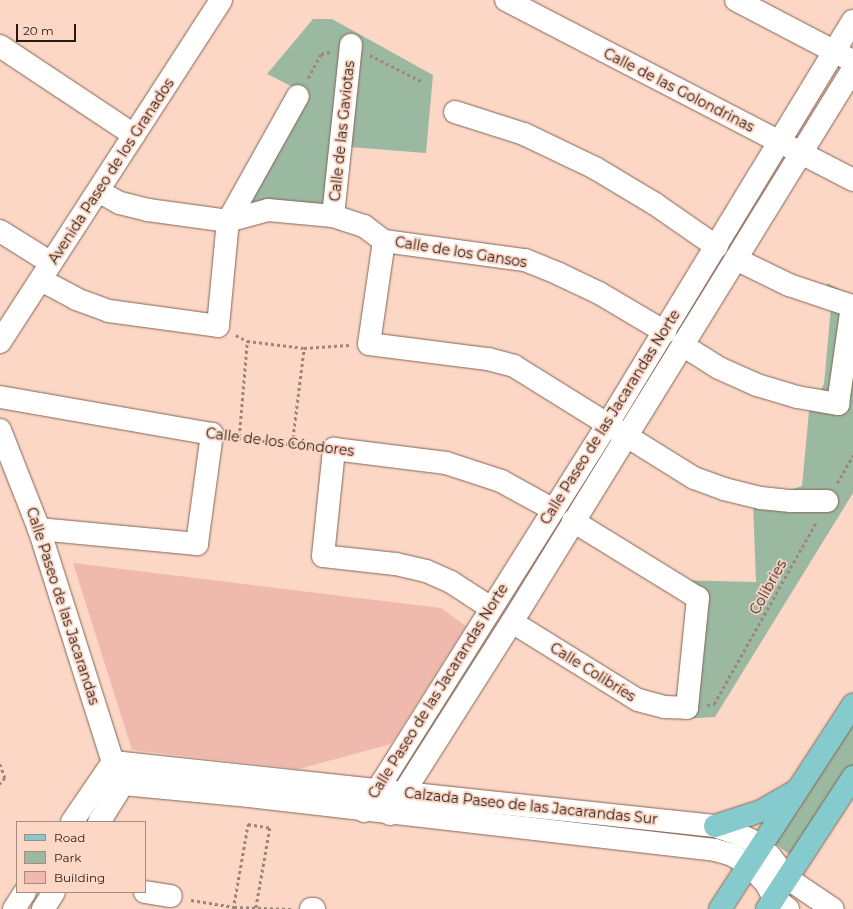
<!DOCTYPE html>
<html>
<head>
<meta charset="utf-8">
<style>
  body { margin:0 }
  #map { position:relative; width:853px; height:909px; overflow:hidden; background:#fcd7c6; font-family:Montserrat,sans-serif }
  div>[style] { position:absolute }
  .green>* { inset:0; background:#9bb9a1 }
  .building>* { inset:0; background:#efbaad }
  .path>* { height:2.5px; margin-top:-1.25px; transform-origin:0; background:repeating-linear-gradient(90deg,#9f8478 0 3px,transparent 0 6px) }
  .roads { filter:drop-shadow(0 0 1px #846455) drop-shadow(0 0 1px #846455) }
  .minor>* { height:22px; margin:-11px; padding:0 11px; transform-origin:11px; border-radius:11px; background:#fff }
  .major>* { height:22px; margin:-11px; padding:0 11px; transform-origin:11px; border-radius:11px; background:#85cbce }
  span { translate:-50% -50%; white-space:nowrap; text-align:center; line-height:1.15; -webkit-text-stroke:3.5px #fcd7c6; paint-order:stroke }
  .street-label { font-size:14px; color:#271a14 }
  .legend { position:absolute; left:16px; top:821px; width:130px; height:72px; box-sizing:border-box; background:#fcd7c6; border:1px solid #a78b7f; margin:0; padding:5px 7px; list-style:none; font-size:12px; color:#271a14 }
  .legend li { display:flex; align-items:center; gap:8px; height:20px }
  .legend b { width:20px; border:1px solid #a78b7f }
  .scale { position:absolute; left:16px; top:24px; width:60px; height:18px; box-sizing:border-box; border:2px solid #271a14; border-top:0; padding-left:5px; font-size:12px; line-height:14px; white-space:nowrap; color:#271a14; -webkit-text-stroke:3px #fcd7c6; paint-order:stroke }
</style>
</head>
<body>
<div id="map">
  <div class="green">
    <div style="clip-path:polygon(313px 19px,332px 19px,433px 75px,426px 153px,349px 147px,343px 213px,243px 206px,305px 96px,291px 86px,267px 74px)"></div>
    <div style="clip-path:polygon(827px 283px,853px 296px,853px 493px,715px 717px,683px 719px,691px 602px,675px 580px,756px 582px,753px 502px,802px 486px,809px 411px,824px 384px,831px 307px)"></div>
    <div style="clip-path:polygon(853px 716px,853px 766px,794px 858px,772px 841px)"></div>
  </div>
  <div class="building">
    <div style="clip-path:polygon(73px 563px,441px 608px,466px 626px,391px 744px,299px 769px,132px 750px)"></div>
  </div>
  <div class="path">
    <div style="left:370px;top:55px;width:59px;rotate:27deg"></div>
    <div style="left:308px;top:78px;width:27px;rotate:-62deg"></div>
    <div style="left:321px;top:54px;width:9px;rotate:-13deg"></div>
    <div style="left:236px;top:335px;width:13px;rotate:29deg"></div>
    <div style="left:247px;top:341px;width:57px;rotate:7deg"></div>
    <div style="left:304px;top:348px;width:45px;rotate:-3.8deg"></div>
    <div style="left:232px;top:437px;width:84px;rotate:6.9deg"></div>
    <div style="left:239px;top:437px;width:96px;rotate:-85.2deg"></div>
    <div style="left:292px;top:444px;width:97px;rotate:-82.9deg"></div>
    <div style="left:837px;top:483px;width:32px;rotate:-60deg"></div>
    <div style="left:707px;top:705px;width:7px;rotate:-8deg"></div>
    <div style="left:714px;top:704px;width:209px;rotate:-60.7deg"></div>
    <div style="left:0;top:764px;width:15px;rotate:70deg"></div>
    <div style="left:5px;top:778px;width:8px;rotate:130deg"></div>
    <div style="left:191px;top:900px;width:44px;rotate:9.2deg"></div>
    <div style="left:234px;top:907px;width:58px;rotate:2deg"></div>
    <div style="left:233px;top:909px;width:86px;rotate:-80deg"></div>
    <div style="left:248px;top:824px;width:22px;rotate:10deg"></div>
    <div style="left:270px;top:828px;width:81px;rotate:99.9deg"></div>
  </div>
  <div class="roads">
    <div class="minor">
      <div style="left:506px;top:0;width:391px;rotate:27.4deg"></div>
      <div style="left:736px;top:0;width:125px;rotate:27.6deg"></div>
      <div style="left:0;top:46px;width:161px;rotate:33.6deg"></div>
      <div style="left:455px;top:112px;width:72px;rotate:17.7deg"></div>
      <div style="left:524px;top:134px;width:79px;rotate:25.6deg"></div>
      <div style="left:595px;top:168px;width:70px;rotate:31deg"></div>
      <div style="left:655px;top:204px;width:75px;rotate:34.7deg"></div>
      <div style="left:98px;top:191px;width:25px;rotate:29deg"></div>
      <div style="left:120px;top:203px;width:29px;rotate:14deg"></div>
      <div style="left:148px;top:210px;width:81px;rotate:7.8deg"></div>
      <div style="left:228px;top:221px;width:41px;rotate:-15.4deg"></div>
      <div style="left:268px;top:210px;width:65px;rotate:5.3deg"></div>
      <div style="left:333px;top:216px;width:33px;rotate:18deg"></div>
      <div style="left:364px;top:226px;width:25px;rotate:37deg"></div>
      <div style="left:384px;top:241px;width:142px;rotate:7.7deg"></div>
      <div style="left:525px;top:260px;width:37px;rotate:22deg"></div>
      <div style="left:559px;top:274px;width:44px;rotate:25.4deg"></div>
      <div style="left:599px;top:293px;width:77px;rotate:30.6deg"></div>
      <div style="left:333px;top:216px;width:172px;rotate:-84deg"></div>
      <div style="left:0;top:231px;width:60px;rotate:32.1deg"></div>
      <div style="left:384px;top:241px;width:104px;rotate:98.3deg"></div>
      <div style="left:369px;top:344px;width:120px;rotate:7.2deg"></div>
      <div style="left:488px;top:359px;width:27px;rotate:15deg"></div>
      <div style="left:514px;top:366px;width:212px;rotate:31.9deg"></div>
      <div style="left:694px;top:478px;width:32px;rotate:20deg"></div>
      <div style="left:724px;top:489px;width:38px;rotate:14deg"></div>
      <div style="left:761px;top:498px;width:30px;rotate:6deg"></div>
      <div style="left:791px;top:501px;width:36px"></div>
      <div style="left:41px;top:280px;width:40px;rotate:28deg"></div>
      <div style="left:76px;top:299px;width:35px;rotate:20deg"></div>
      <div style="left:109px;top:311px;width:110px;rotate:7.8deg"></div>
      <div style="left:218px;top:326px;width:105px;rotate:-84.6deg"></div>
      <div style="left:228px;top:221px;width:143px;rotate:-60.8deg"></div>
      <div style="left:0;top:342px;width:407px;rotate:-57.1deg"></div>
      <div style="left:684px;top:346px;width:41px;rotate:32.2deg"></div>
      <div style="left:719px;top:368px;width:42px;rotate:24.1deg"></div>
      <div style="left:757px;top:385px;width:42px;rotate:16.7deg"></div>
      <div style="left:797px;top:397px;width:42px;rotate:9.7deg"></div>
      <div style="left:838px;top:404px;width:99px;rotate:-81.9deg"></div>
      <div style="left:852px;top:306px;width:66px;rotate:-161.6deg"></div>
      <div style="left:789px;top:285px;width:59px;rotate:-153.9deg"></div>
      <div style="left:0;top:397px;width:215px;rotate:9.9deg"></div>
      <div style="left:212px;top:434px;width:111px;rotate:97.8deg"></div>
      <div style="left:197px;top:544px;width:159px;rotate:-174.6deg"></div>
      <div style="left:0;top:430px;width:106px;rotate:68.5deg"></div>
      <div style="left:39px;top:529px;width:244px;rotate:72.4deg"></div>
      <div style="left:113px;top:762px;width:13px;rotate:63deg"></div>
      <div style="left:491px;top:608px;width:48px;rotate:-147deg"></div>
      <div style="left:451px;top:582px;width:27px;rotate:-156deg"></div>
      <div style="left:426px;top:571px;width:32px;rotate:-167deg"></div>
      <div style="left:395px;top:564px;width:72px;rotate:-173.7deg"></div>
      <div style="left:323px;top:556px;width:108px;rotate:-84.1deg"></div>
      <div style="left:334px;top:449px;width:113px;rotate:7.1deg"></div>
      <div style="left:446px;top:463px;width:58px;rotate:18.1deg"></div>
      <div style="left:501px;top:481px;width:58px;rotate:28.8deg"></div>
      <div style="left:512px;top:622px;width:148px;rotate:31.8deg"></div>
      <div style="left:638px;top:700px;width:27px;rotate:15deg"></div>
      <div style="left:664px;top:707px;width:23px;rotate:2deg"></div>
      <div style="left:687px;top:708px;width:111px;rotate:-84.3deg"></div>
      <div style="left:698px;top:598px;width:147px;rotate:-148.4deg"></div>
      <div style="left:123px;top:784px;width:127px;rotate:5.4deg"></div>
      <div style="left:249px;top:796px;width:469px;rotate:6.6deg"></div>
      <div style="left:715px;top:850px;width:18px;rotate:16deg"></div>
      <div style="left:732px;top:855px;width:20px;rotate:30deg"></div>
      <div style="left:749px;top:865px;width:25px;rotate:47deg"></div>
      <div style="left:766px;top:883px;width:17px;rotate:62deg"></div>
      <div style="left:774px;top:898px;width:18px;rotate:38deg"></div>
      <div style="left:364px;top:811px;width:456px;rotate:-57.8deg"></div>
      <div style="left:607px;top:425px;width:473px;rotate:-58.7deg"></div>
      <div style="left:390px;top:814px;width:227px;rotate:-57.6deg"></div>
      <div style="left:512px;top:622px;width:650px;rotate:-58.34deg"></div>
      <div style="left:72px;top:822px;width:73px;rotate:-55.7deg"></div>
      <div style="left:113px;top:762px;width:605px;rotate:6.07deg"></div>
      <div style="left:715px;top:826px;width:24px;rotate:19deg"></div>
      <div style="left:738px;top:834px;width:14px;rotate:25deg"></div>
      <div style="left:751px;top:840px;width:25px;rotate:40deg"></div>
      <div style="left:770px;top:856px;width:28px;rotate:52deg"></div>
      <div style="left:787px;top:878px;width:55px;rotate:34deg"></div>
      <div style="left:99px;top:822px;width:45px;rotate:-57.7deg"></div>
      <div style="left:145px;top:892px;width:26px;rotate:9deg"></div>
      <div style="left:14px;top:909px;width:20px;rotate:-57deg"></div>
      <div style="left:43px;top:909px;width:20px;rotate:-57deg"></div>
      <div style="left:311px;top:909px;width:3px"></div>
    </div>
    <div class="major">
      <div style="left:715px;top:826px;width:48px;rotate:-18.1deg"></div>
      <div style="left:761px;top:811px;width:39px;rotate:-30deg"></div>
      <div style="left:720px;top:909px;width:244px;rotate:-56.9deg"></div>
      <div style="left:767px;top:909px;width:158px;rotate:-56.9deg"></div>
    </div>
  </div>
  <div class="street-label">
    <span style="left:679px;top:90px;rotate:27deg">Calle de las Golondrinas</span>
    <span style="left:342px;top:131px;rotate:-84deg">Calle de las Gaviotas</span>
    <span style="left:111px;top:171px;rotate:-57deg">Avenida Paseo de los Granados</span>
    <span style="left:461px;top:252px;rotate:9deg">Calle de los Gansos</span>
    <span style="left:610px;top:417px;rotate:-58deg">Calle Paseo de las Jacarandas Norte</span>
    <span style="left:280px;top:442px;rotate:7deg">Calle de los Cóndores</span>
    <span style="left:768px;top:587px;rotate:-61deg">Colibries</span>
    <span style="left:63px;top:606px;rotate:72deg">Calle Paseo de las Jacarandas</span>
    <span style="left:593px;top:672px;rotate:32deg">Calle Colibríes</span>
    <span style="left:438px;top:691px;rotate:-58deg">Calle Paseo de las Jacarandas Norte</span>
    <span style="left:531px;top:806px;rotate:6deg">Calzada Paseo de las Jacarandas Sur</span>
  </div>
  <ul class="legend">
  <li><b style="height:5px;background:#85cbce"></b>Road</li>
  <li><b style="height:11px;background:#9bb9a1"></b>Park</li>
  <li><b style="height:11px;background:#efbaad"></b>Building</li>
  </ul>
  <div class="scale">20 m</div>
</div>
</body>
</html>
